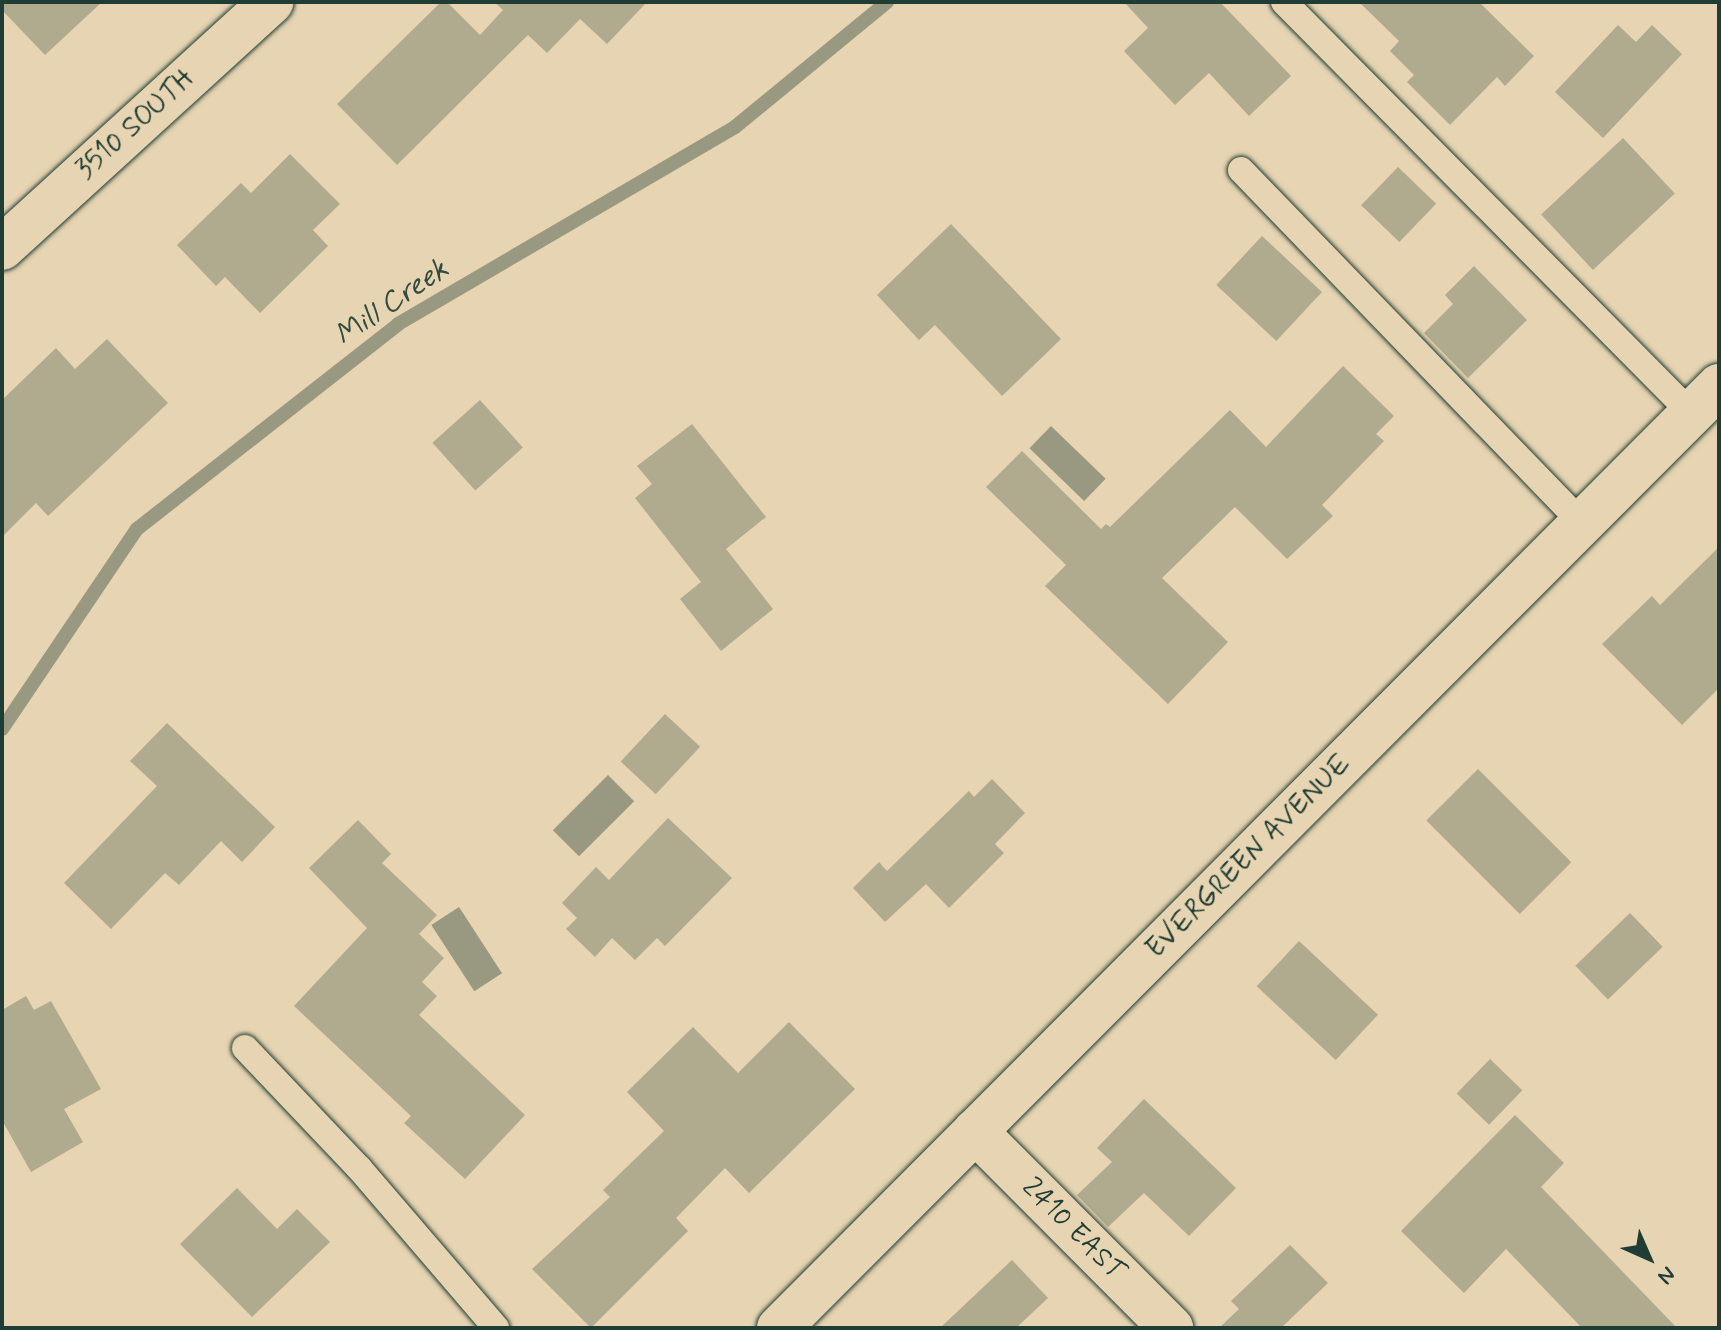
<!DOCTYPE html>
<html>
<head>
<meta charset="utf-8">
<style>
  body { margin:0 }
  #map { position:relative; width:1721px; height:1330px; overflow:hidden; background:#e7d4b2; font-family:Mynerve,sans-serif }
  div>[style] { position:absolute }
  .water>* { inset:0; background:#989980; transform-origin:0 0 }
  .stream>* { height:14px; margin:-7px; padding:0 7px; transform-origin:7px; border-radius:7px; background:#989980 }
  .building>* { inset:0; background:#b0aa8f; transform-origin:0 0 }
  .roads { filter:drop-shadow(0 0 2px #1f3d34) drop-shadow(0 0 2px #1f3d34) }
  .lane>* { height:26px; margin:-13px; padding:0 13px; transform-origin:13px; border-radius:13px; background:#e7d4b2 }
  .street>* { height:44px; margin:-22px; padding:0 22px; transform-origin:22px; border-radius:22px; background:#e7d4b2 }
  .secondary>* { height:44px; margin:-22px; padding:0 22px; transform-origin:22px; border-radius:22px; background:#e7d4b2 }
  span { translate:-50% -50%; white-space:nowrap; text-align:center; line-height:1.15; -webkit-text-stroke:6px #e7d4b2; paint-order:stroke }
  .street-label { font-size:28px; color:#1f3d34 }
  .water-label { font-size:30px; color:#314b3f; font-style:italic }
  .frame { position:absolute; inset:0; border:4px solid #1f3d34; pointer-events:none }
  .north { position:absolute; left:1609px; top:1218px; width:80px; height:80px; -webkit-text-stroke:6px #e7d4b2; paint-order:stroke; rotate:135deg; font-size:22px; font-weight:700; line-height:32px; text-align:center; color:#1f3d34 }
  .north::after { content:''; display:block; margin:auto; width:28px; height:36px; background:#1f3d34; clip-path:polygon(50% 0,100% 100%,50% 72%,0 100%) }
</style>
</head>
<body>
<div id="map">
  <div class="water">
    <div style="left:1051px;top:426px;width:76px;height:31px;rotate:44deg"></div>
    <div style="left:608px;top:775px;width:37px;height:78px;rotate:45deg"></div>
    <div style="left:459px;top:907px;width:79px;height:33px;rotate:57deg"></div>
  </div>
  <div class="stream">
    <div style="left:2px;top:729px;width:241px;rotate:-56deg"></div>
    <div style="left:137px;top:529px;width:332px;rotate:-38.1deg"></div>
    <div style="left:398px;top:324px;width:390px;rotate:-30.3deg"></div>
    <div style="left:735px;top:127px;width:197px;rotate:-39.4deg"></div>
  </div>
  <div class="building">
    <div style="clip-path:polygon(2px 2px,102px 2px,45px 55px,2px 10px)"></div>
    <div style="clip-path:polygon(441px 2px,447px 2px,480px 35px,503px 10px,494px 2px,647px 2px,607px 44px,580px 19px,547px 53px,528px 35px,397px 165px,337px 104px)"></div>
    <div style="clip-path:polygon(1124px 2px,1220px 2px,1291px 76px,1249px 116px,1209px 73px,1175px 105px,1124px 51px,1148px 28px)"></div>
    <div style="clip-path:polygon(1359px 2px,1479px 2px,1534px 56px,1505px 86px,1497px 77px,1450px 125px,1407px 82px,1414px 75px,1390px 51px,1399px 41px)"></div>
    <div style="clip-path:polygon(1618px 25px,1636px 42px,1652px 25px,1682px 54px,1603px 138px,1555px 92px)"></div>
    <div style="left:1623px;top:138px;width:76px;height:112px;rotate:47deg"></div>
    <div style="clip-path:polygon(290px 154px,340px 204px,313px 230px,328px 246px,260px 313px,225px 277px,216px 286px,177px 245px,241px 183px,251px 193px)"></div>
    <div style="left:1398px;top:167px;width:53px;height:53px;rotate:44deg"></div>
    <div style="clip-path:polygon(951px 224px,1061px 339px,1002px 396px,935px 325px,919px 340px,877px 295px)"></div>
    <div style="left:1262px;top:236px;width:82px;height:67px;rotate:43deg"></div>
    <div style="clip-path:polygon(1474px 266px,1527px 320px,1468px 378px,1424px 333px,1453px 304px,1445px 295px)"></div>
    <div style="clip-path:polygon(107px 339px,168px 403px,48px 516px,36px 503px,2px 537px,2px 400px,56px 348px,75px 369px)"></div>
    <div style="clip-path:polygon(1343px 366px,1394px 416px,1376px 434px,1384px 441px,1322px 505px,1333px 516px,1287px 559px,1235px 507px,1162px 578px,1228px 642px,1168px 704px,1045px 586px,1066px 565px,986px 487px,1022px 451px,1101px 529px,1106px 524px,1110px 527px,1230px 410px,1266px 447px)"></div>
    <div style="left:480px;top:400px;width:64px;height:64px;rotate:48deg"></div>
    <div style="clip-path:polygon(692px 424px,766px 517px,726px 549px,773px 609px,721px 651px,680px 599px,701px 582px,635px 498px,652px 484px,637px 466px)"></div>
    <div style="clip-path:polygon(1719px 547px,1719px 688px,1682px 725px,1602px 644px,1652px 596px,1660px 605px)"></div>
    <div style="left:665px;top:714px;width:48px;height:65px;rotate:43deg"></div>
    <div style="clip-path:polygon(167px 723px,275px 827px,242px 862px,221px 841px,179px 885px,165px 873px,111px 929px,64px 883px,157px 786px,130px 761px)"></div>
    <div style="left:1478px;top:769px;width:132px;height:73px;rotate:45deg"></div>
    <div style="clip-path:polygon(992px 779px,1025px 813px,995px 844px,1004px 853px,949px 908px,926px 884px,885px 922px,853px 888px,879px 862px,887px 871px,969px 791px,974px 797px)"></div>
    <div style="clip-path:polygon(668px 818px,732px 878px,665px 946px,657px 938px,635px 960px,612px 938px,595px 957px,566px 929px,577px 918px,562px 903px,596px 867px,609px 880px)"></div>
    <div style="clip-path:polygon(358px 820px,391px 854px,382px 863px,437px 915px,419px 934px,444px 958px,422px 982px,437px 996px,419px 1015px,525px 1115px,465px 1179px,404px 1123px,411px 1116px,294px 1006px,367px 928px,309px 868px)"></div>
    <div style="left:1630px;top:913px;width:47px;height:76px;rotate:46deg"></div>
    <div style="left:1299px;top:941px;width:108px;height:62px;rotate:43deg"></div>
    <div style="clip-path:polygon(26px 996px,34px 1010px,51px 1001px,101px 1089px,64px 1109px,83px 1142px,31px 1172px,2px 1120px,2px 1010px)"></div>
    <div style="clip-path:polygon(789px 1022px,855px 1089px,749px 1193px,725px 1168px,676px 1218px,688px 1231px,591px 1328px,532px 1269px,610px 1197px,603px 1190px,664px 1131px,627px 1092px,693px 1027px,738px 1073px)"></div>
    <div style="left:1490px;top:1059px;width:45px;height:48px;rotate:44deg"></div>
    <div style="clip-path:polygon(1144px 1099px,1236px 1188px,1189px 1236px,1144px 1193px,1108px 1227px,1077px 1195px,1112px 1162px,1097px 1148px)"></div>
    <div style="clip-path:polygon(1515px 1115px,1564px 1163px,1541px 1187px,1677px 1328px,1582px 1328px,1506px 1249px,1464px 1293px,1401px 1231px)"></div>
    <div style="clip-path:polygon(237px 1188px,277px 1229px,297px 1209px,330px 1242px,252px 1317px,180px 1244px)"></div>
    <div style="clip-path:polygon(1290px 1245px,1328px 1283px,1281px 1328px,1219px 1328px,1239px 1309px,1231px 1301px)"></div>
    <div style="clip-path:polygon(1012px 1260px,1048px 1298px,1016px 1328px,940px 1328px)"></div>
  </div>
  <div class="roads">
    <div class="lane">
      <div style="left:1284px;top:2px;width:580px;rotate:45.28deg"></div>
      <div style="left:1241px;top:170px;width:489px;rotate:46deg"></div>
      <div style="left:245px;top:1048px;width:166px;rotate:46.5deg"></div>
      <div style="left:359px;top:1168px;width:211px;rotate:49.4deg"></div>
    </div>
    <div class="street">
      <div style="left:2px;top:248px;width:365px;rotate:-42.4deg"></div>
      <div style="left:975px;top:1131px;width:278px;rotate:45.1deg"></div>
    </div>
    <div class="secondary">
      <div style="left:779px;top:1328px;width:1331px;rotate:-45.06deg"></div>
    </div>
  </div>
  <div class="street-label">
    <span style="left:136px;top:125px;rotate:-42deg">3510 SOUTH</span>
    <span style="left:1249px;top:857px;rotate:-45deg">EVERGREEN AVENUE</span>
    <span style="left:1073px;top:1230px;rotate:45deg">2410 EAST</span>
  </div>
  <div class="water-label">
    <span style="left:392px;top:303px;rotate:-34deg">Mill Creek</span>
  </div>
  <div class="frame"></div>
  <div class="north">N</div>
</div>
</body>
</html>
